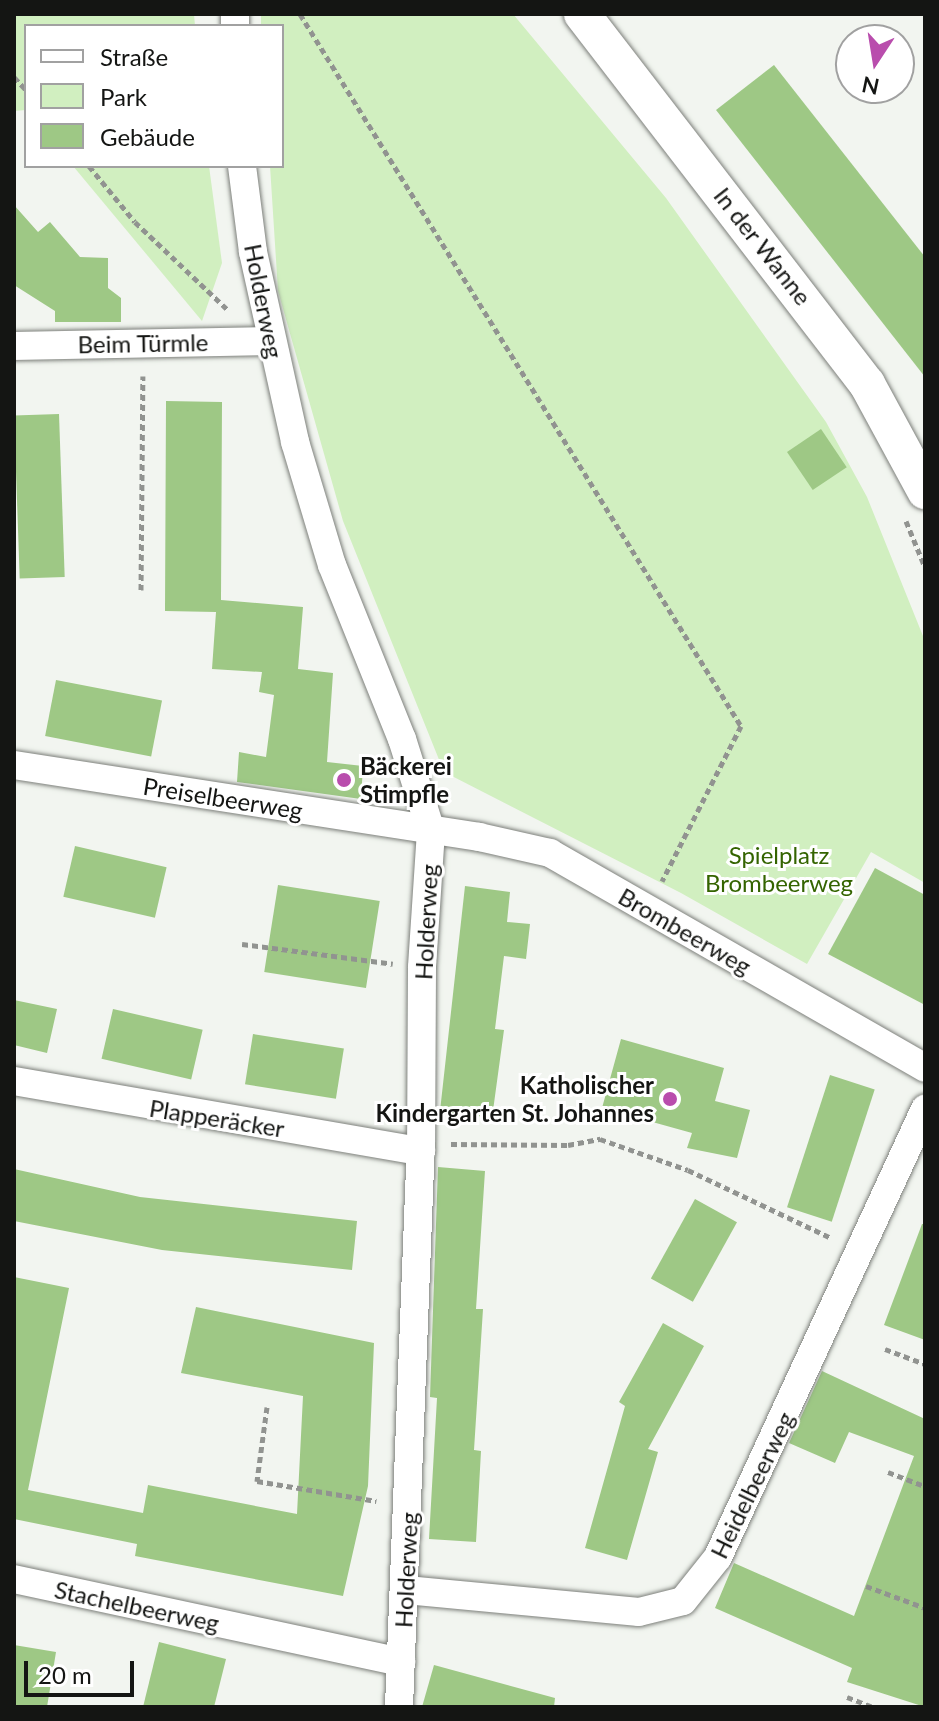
<!DOCTYPE html>
<html>
<head>
<meta charset="utf-8">
<style>
  body { margin:0 }
  #map { position:relative; width:939px; height:1721px; overflow:hidden; background:#f2f5f0; font-family:Lato,sans-serif }
  div>[style] { position:absolute }
  .green>* { inset:0; background:#d1efc0 }
  .building>* { inset:0; background:#9ec885; transform-origin:0 0 }
  .path>* { height:5px; margin-top:-2.5px; transform-origin:0; background:repeating-linear-gradient(90deg,#919390 0 6px,transparent 0 10px) }
  .roads { filter:drop-shadow(0 0 2px #7d807b) drop-shadow(0 0 2px #7d807b) }
  .minor>* { height:28px; margin:-14px; padding:0 14px; transform-origin:14px; border-radius:14px; background:#fff }
  .tertiary>* { height:36px; margin:-18px; padding:0 18px; transform-origin:18px; border-radius:18px; background:#fff }
  .dots>* { width:22px; height:22px; translate:-50% -50%; box-sizing:border-box; border:4px solid #fff; border-radius:50% }
  span { translate:-50% -50%; white-space:nowrap; text-align:center; line-height:1.15; -webkit-text-stroke:6px #fff; paint-order:stroke }
  .street-label { font-size:24px; color:#141513 }
  .poi-label { font-size:24px; color:#141513; font-weight:700 }
  .left { translate:0 -50%; text-align:left }
  .right { translate:-100% -50%; text-align:right }
  .park-label { font-size:24px; color:#346400 }
  .frame { position:absolute; inset:0; border:16px solid #141513; pointer-events:none }
  .legend { position:absolute; left:24px; top:24px; width:260px; height:144px; box-sizing:border-box; background:#fff; border:2px solid #a1a1a1; margin:0; padding:10px 14px; list-style:none; font-size:24px; color:#141513 }
  .legend li { display:flex; align-items:center; gap:16px; height:40px }
  .legend b { width:40px; border:2px solid #a1a1a1 }
  .north { position:absolute; left:835px; top:24px; width:80px; height:80px; box-sizing:border-box; background:#fff; border:2px solid #a1a1a1; border-radius:50%; rotate:192deg; font-size:22px; font-weight:700; line-height:32px; text-align:center; color:#141513 }
  .north::after { content:''; display:block; margin:auto; width:28px; height:36px; background:#b94dad; clip-path:polygon(50% 0,100% 100%,50% 72%,0 100%) }
  .scale { position:absolute; left:24px; top:1661px; width:110px; height:36px; box-sizing:border-box; border:4px solid #141513; border-top:0; padding-left:10px; font-size:24px; line-height:28px; white-space:nowrap; color:#141513; -webkit-text-stroke:6px #fff; paint-order:stroke }
</style>
</head>
<body>
<div id="map">
  <div class="green">
    <div style="clip-path:polygon(14px 14px,194px 14px,195px 26px,26px 26px,26px 110px,14px 111px)"></div>
    <div style="clip-path:polygon(261px 14px,513px 14px,666px 198px,826px 422px,867px 497px,925px 641px,925px 883px,871px 852px,807px 964px,681px 893px,444px 772px,343px 521px,278px 291px,270px 166px,282px 166px,282px 26px,261px 26px)"></div>
    <div style="clip-path:polygon(73px 166px,209px 166px,222px 263px,202px 321px)"></div>
  </div>
  <div class="building">
    <div style="clip-path:polygon(774px 65px,925px 257px,925px 377px,716px 110px)"></div>
    <div style="clip-path:polygon(14px 205px,38px 232px,50px 222px,80px 257px,108px 258px,108px 288px,121px 298px,121px 322px,55px 322px,55px 311px,14px 285px)"></div>
    <div style="clip-path:polygon(166px 401px,222px 402px,221px 600px,303px 607px,298px 669px,333px 673px,327px 762px,363px 766px,361px 799px,237px 782px,239px 752px,266px 757px,274px 695px,259px 692px,262px 672px,212px 669px,216px 612px,165px 611px)"></div>
    <div style="left:59px;top:414px;width:163px;height:45px;rotate:88deg"></div>
    <div style="left:821px;top:429px;width:46px;height:41px;rotate:56deg"></div>
    <div style="left:56px;top:680px;width:108px;height:57px;rotate:11deg"></div>
    <div style="left:75px;top:846px;width:94px;height:52px;rotate:13deg"></div>
    <div style="clip-path:polygon(875px 868px,925px 895px,925px 1005px,828px 954px)"></div>
    <div style="left:278px;top:885px;width:103px;height:88px;rotate:9deg"></div>
    <div style="clip-path:polygon(465px 886px,510px 892px,507px 922px,530px 924px,526px 959px,504px 956px,495px 1029px,504px 1030px,492px 1118px,440px 1111px)"></div>
    <div style="clip-path:polygon(14px 1000px,57px 1009px,47px 1053px,14px 1045px)"></div>
    <div style="left:113px;top:1009px;width:92px;height:51px;rotate:13deg"></div>
    <div style="left:253px;top:1034px;width:92px;height:51px;rotate:9deg"></div>
    <div style="clip-path:polygon(621px 1039px,724px 1068px,715px 1101px,750px 1110px,737px 1158px,687px 1148px,692px 1133px,602px 1108px)"></div>
    <div style="left:830px;top:1075px;width:47px;height:139px;rotate:18deg"></div>
    <div style="clip-path:polygon(438px 1167px,485px 1171px,476px 1309px,483px 1309px,474px 1450px,481px 1451px,476px 1542px,429px 1539px,437px 1398px,430px 1397px)"></div>
    <div style="clip-path:polygon(14px 1169px,140px 1197px,357px 1221px,352px 1270px,162px 1250px,14px 1221px)"></div>
    <div style="left:695px;top:1199px;width:48px;height:91px;rotate:29deg"></div>
    <div style="clip-path:polygon(922px 1224px,925px 1224px,925px 1340px,884px 1325px)"></div>
    <div style="clip-path:polygon(14px 1277px,69px 1288px,28px 1490px,143px 1513px,148px 1485px,297px 1514px,303px 1396px,181px 1373px,196px 1307px,374px 1343px,368px 1486px,343px 1596px,135px 1556px,137px 1544px,14px 1519px)"></div>
    <div style="clip-path:polygon(663px 1323px,704px 1346px,648px 1449px,658px 1452px,627px 1560px,585px 1548px,625px 1406px,619px 1402px)"></div>
    <div style="clip-path:polygon(822px 1371px,925px 1419px,925px 1707px,847px 1682px,852px 1668px,715px 1608px,734px 1563px,854px 1616px,914px 1456px,849px 1432px,835px 1463px,789px 1443px)"></div>
    <div style="clip-path:polygon(159px 1642px,226px 1659px,214px 1707px,143px 1707px)"></div>
    <div style="clip-path:polygon(14px 1645px,56px 1652px,47px 1707px,14px 1707px)"></div>
    <div style="clip-path:polygon(434px 1665px,555px 1698px,554px 1707px,422px 1707px)"></div>
  </div>
  <div class="path">
    <div style="left:300px;top:14px;width:838px;rotate:58.23deg"></div>
    <div style="left:741px;top:726px;width:174px;rotate:117deg"></div>
    <div style="left:14px;top:77px;width:18px;rotate:47deg"></div>
    <div style="left:89px;top:166px;width:72px;rotate:50.6deg"></div>
    <div style="left:135px;top:222px;width:128px;rotate:43.4deg"></div>
    <div style="left:906px;top:521px;width:50px;rotate:67.6deg"></div>
    <div style="left:141px;top:590px;width:214px;rotate:-89.5deg"></div>
    <div style="left:242px;top:944px;width:152px;rotate:7.5deg"></div>
    <div style="left:451px;top:1144px;width:117px;rotate:0.5deg"></div>
    <div style="left:568px;top:1145px;width:33px;rotate:-11deg"></div>
    <div style="left:600px;top:1139px;width:93px;rotate:19.4deg"></div>
    <div style="left:688px;top:1170px;width:158px;rotate:25.4deg"></div>
    <div style="left:885px;top:1349px;width:43px;rotate:20.6deg"></div>
    <div style="left:267px;top:1407px;width:75px;rotate:97.7deg"></div>
    <div style="left:257px;top:1481px;width:121px;rotate:9.5deg"></div>
    <div style="left:888px;top:1472px;width:40px;rotate:21deg"></div>
    <div style="left:866px;top:1586px;width:63px;rotate:20.4deg"></div>
    <div style="left:847px;top:1697px;width:28px;rotate:21deg"></div>
  </div>
  <div class="roads">
    <div class="minor">
      <div style="left:235px;top:14px;width:12px;rotate:90deg"></div>
      <div style="left:242px;top:166px;width:87px;rotate:82.7deg"></div>
      <div style="left:253px;top:252px;width:195px;rotate:77.5deg"></div>
      <div style="left:295px;top:442px;width:128px;rotate:73.3deg"></div>
      <div style="left:332px;top:565px;width:188px;rotate:68.1deg"></div>
      <div style="left:402px;top:739px;width:96px;rotate:72.5deg"></div>
      <div style="left:431px;top:831px;width:137px;rotate:93.8deg"></div>
      <div style="left:422px;top:968px;width:174px;rotate:90.3deg"></div>
      <div style="left:421px;top:1142px;width:565px;rotate:92.23deg"></div>
      <div style="left:14px;top:346px;width:257px;rotate:-1.1deg"></div>
      <div style="left:14px;top:765px;width:471px;rotate:8.8deg"></div>
      <div style="left:479px;top:837px;width:73px;rotate:12.7deg"></div>
      <div style="left:550px;top:853px;width:432px;rotate:29.8deg"></div>
      <div style="left:14px;top:1081px;width:413px;rotate:9.8deg"></div>
      <div style="left:14px;top:1579px;width:396px;rotate:12.1deg"></div>
      <div style="left:406px;top:1590px;width:234px;rotate:5.4deg"></div>
      <div style="left:639px;top:1612px;width:45px;rotate:-14deg"></div>
      <div style="left:683px;top:1601px;width:56px;rotate:-51.5deg"></div>
      <div style="left:718px;top:1557px;width:494px;rotate:-65.2deg"></div>
    </div>
    <div class="tertiary">
      <div style="left:582px;top:14px;width:467px;rotate:52.4deg"></div>
      <div style="left:867px;top:384px;width:122px;rotate:61.5deg"></div>
    </div>
  </div>
  <div class="dots">
    <div style="left:344px;top:780px;background:#b94dad"></div>
    <div style="left:670px;top:1099px;background:#b94dad"></div>
  </div>
  <div class="street-label">
    <span style="left:763px;top:246px;rotate:52deg">In der Wanne</span>
    <span style="left:264px;top:301px;rotate:79deg">Holderweg</span>
    <span style="left:143px;top:343px;rotate:-1deg">Beim Türmle</span>
    <span style="left:223px;top:798px;rotate:9deg">Preiselbeerweg</span>
    <span style="left:426px;top:922px;rotate:-87deg">Holderweg</span>
    <span style="left:685px;top:931px;rotate:30deg">Brombeerweg</span>
    <span style="left:217px;top:1118px;rotate:9deg">Plapperäcker</span>
    <span style="left:752px;top:1485px;rotate:-64deg">Heidelbeerweg</span>
    <span style="left:406px;top:1570px;rotate:-87deg">Holderweg</span>
    <span style="left:137px;top:1606px;rotate:12deg">Stachelbeerweg</span>
  </div>
  <div class="poi-label">
    <span class="left" style="left:360px;top:780px">Bäckerei<br>Stimpfle</span>
    <span class="right" style="left:654px;top:1099px">Katholischer<br>Kindergarten St. Johannes</span>
  </div>
  <div class="park-label">
    <span style="left:779px;top:869px">Spielplatz<br>Brombeerweg</span>
  </div>
  <div class="frame"></div>
  <ul class="legend">
  <li><b style="height:10px;background:#fff"></b>Straße</li>
  <li><b style="height:22px;background:#d1efc0"></b>Park</li>
  <li><b style="height:22px;background:#9ec885"></b>Gebäude</li>
  </ul>
  <div class="north">N</div>
  <div class="scale">20 m</div>
</div>
</body>
</html>
